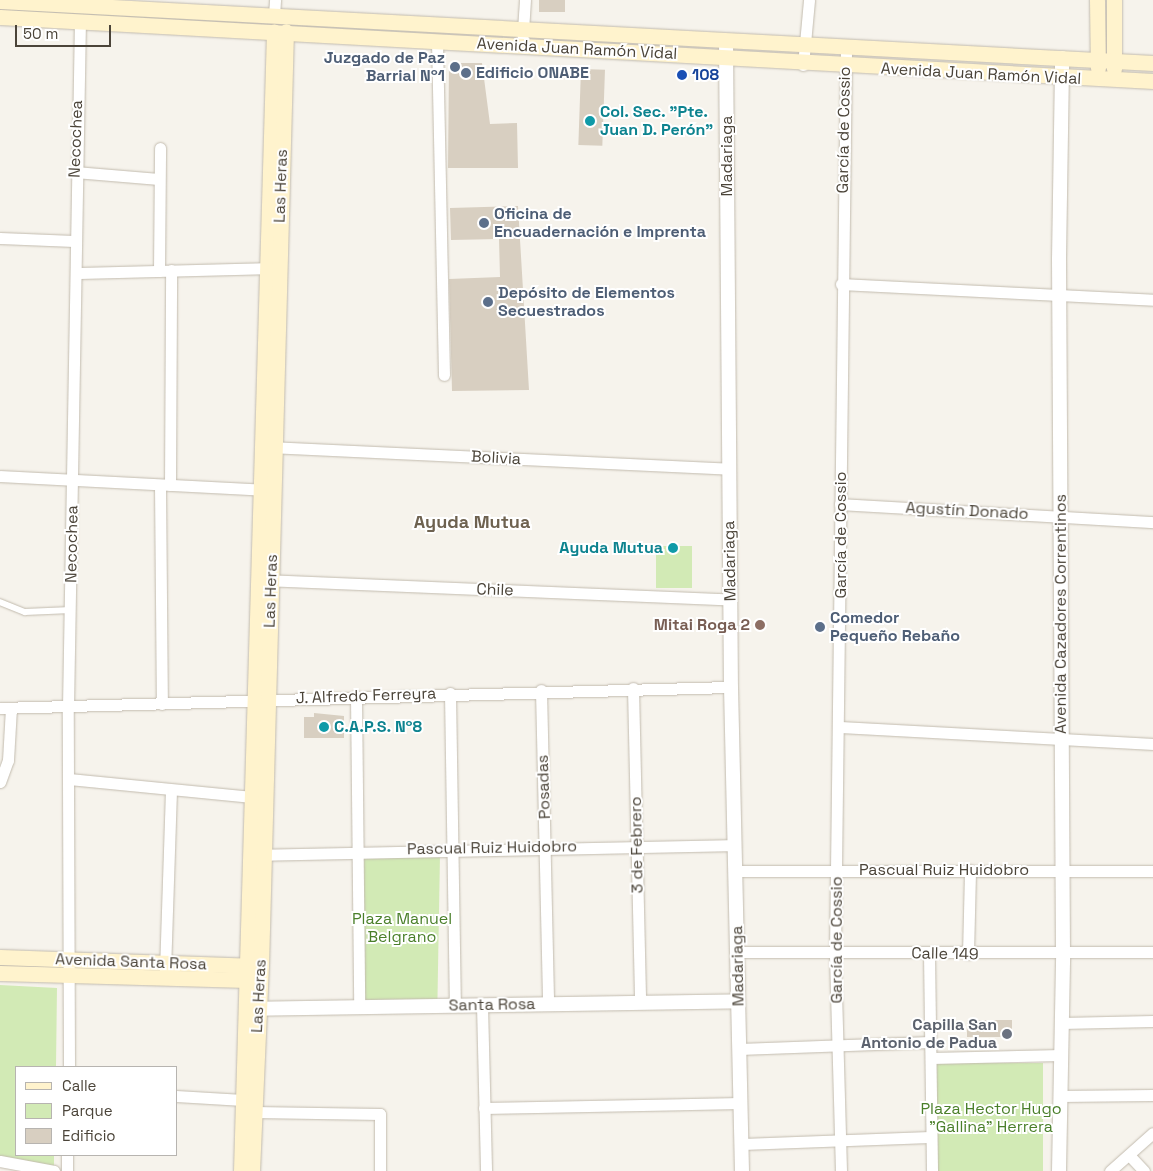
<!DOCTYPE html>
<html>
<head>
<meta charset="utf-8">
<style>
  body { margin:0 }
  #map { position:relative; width:1153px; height:1171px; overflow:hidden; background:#f6f3ec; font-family:"Space Grotesk",sans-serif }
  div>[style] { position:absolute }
  .green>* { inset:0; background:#d2eab5; transform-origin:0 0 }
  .building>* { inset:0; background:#d8cfc1; transform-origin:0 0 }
  .roads { filter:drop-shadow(0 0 1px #c2bbae) drop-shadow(0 0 1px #c2bbae) }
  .service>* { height:5.5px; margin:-2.75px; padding:0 2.75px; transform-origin:2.75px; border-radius:2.75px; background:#fff }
  .minor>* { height:11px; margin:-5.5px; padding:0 5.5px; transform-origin:5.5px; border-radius:5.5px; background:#fff }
  .tertiary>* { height:14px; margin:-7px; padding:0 7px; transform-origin:7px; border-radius:7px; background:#fff }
  .secondary>* { height:15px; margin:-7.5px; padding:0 7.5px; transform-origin:7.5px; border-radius:7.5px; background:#fff3cd }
  .dots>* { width:14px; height:14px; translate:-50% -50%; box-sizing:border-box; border:2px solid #fff; border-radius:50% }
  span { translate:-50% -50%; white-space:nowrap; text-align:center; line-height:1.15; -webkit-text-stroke:4px #fff; paint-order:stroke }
  .street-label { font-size:16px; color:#4b4439 }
  .service-label { font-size:16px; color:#4e5e75; font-weight:700 }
  .right { translate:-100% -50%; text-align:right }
  .left { translate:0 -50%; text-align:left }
  .transit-label { font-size:16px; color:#164399; font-weight:700 }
  .culture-label { font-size:16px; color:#0d838f; font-weight:700 }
  .education-label { font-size:16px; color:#785e54; font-weight:700 }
  .park-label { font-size:16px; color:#4a7f2a }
  .worship-label { font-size:16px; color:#5b616d; font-weight:700 }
  .neighbourhood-label { font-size:18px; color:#6e6250; font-weight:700 }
  .legend { position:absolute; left:15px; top:1066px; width:162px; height:90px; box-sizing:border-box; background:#fff; border:1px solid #b7b4b0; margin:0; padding:6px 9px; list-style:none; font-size:15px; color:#4b4439 }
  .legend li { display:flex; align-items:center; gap:10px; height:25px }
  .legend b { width:25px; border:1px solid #b7b4b0 }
  .scale { position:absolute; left:15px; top:25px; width:96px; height:22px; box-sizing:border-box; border:2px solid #4b4439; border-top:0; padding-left:6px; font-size:15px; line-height:18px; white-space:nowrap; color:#4b4439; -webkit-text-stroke:4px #fff; paint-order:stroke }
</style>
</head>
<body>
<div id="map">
  <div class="green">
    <div style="left:692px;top:546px;width:42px;height:36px;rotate:90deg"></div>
    <div style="left:363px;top:854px;width:77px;height:146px;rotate:1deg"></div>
    <div style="clip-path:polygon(0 985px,57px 988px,56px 1067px,16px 1067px,16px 1155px,54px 1155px,54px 1166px,0 1156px)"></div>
    <div style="left:1043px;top:1063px;width:108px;height:109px;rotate:90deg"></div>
  </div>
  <div class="building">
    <div style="left:539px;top:0;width:26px;height:12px"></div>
    <div style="clip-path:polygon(449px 63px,482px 63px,490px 124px,517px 123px,518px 168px,448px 168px)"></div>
    <div style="left:581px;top:69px;width:24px;height:76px;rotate:2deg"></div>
    <div style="clip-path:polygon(518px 206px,529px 390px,452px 391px,449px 279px,500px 277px,499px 239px,451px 240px,450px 208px)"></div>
    <div style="clip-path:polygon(314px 713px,344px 716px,344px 738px,304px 738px,304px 717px,314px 717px)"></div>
    <div style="left:1012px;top:1020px;width:17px;height:45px;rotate:90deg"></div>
  </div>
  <div class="roads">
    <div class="service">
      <div style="left:0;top:602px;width:27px;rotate:22deg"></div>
      <div style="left:25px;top:612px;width:46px;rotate:-2.5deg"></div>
    </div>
    <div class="minor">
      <div style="left:274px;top:15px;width:15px;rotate:-86deg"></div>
      <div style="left:437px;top:41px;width:334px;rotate:88.8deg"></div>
      <div style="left:522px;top:46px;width:46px;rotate:-86.3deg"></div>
      <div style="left:803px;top:65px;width:65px;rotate:-84.7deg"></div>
      <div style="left:75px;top:172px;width:84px;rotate:4.8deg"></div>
      <div style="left:0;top:238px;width:74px;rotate:2.3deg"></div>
      <div style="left:159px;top:271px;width:123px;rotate:-89.5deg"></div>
      <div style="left:79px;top:273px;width:195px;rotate:-1.5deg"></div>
      <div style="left:841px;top:284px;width:312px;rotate:2.9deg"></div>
      <div style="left:269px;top:447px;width:461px;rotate:2.7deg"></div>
      <div style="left:0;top:476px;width:268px;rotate:3deg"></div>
      <div style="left:160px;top:485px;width:219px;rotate:89.5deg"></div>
      <div style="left:170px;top:485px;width:215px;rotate:-89.7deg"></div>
      <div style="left:840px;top:504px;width:314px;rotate:3.3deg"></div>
      <div style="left:263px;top:580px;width:468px;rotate:2.4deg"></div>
      <div style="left:633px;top:688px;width:314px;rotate:88.7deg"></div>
      <div style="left:541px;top:690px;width:314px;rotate:88.7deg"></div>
      <div style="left:450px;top:693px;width:312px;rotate:89.1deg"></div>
      <div style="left:356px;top:696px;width:312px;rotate:89.4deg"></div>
      <div style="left:0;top:708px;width:731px;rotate:-1.65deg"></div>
      <div style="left:841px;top:727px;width:312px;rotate:3.1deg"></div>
      <div style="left:69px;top:779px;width:184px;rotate:5.6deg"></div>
      <div style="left:0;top:782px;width:23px;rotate:-70deg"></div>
      <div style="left:8px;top:760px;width:52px;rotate:-86.7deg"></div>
      <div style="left:257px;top:855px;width:477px;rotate:-1.2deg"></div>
      <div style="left:736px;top:871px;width:417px"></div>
      <div style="left:737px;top:952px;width:416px"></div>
      <div style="left:929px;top:954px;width:217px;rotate:89.2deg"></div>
      <div style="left:968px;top:954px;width:84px;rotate:-88.6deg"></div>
      <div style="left:165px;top:971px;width:181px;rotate:-88.1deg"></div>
      <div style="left:482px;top:1005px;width:166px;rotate:88.6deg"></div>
      <div style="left:1061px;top:1023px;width:92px;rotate:-1.2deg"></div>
      <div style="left:739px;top:1049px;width:191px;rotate:-2.1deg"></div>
      <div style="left:931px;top:1058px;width:130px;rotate:-1.3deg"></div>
      <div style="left:69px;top:1067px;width:360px;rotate:-90.2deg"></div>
      <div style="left:68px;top:707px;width:686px;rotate:-89deg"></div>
      <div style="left:176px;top:1096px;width:67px;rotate:3.4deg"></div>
      <div style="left:1060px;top:1096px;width:93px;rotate:-0.6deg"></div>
      <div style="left:484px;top:1108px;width:256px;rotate:-1.1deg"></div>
      <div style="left:254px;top:1112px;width:126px;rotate:0.9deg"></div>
      <div style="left:380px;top:1114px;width:57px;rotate:90deg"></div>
      <div style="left:741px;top:1144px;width:190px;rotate:-2.1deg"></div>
      <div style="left:1129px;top:1155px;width:22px;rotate:47deg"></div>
      <div style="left:0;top:1161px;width:55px;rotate:10.5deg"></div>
      <div style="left:67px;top:1171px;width:16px;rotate:-90deg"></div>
      <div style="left:841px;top:1171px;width:219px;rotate:-91.6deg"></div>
      <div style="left:835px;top:952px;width:903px;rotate:-89.3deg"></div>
      <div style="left:1110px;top:1171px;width:57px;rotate:-41.5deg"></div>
    </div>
    <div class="tertiary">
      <div style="left:726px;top:41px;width:646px;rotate:89.56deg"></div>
      <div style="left:731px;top:687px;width:484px;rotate:88.7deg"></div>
      <div style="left:248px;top:1009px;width:490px;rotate:-0.9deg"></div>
      <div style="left:1059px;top:1171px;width:218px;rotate:-88.9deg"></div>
      <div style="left:1063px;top:953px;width:694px;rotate:-90.33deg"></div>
      <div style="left:1059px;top:259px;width:201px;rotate:-89.1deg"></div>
    </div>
    <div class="secondary">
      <div style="left:1097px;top:0;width:68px;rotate:89.2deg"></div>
      <div style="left:1114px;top:0;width:69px;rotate:90deg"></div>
      <div style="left:0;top:1px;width:1155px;rotate:3.08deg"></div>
      <div style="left:0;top:17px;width:1155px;rotate:3.18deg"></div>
      <div style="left:0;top:957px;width:257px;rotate:2deg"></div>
      <div style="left:0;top:973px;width:256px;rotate:1.6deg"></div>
      <div style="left:241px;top:1171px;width:1140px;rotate:-88.34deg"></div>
      <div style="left:252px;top:1171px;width:205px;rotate:-87.5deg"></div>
      <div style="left:261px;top:966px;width:935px;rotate:-88.47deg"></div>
    </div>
  </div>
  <div class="dots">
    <div style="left:455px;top:67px;background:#5c6f8a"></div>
    <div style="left:466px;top:73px;background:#5c6f8a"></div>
    <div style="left:682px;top:75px;background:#1a4fb4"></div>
    <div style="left:590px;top:121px;background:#0f9aa8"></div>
    <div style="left:484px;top:223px;background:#5c6f8a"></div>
    <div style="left:488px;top:302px;background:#5c6f8a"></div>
    <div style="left:673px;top:548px;background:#0f9aa8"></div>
    <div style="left:760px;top:625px;background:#8d6e63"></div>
    <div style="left:820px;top:627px;background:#5c6f8a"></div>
    <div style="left:324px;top:727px;background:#0f9aa8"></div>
    <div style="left:1007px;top:1034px;background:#6b7280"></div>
  </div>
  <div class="street-label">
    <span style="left:577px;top:49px;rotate:3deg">Avenida Juan Ramón Vidal</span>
    <span style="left:981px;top:74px;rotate:3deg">Avenida Juan Ramón Vidal</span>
    <span style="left:844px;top:130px;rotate:-89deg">García de Cossio</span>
    <span style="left:76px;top:139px;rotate:-88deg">Necochea</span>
    <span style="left:727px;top:156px;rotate:-90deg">Madariaga</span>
    <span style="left:281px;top:186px;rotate:-88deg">Las Heras</span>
    <span style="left:496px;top:458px;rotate:3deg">Bolivia</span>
    <span style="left:967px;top:511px;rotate:3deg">Agustín Donado</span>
    <span style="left:841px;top:535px;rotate:-90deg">García de Cossio</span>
    <span style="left:72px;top:544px;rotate:-89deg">Necochea</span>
    <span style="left:730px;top:561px;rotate:-91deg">Madariaga</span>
    <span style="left:495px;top:590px;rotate:2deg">Chile</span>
    <span style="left:271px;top:591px;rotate:-88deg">Las Heras</span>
    <span style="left:1061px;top:614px;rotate:-90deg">Avenida Cazadores Correntinos</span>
    <span style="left:366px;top:696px;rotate:-2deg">J. Alfredo Ferreyra</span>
    <span style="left:544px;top:787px;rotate:-92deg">Posadas</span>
    <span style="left:637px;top:845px;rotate:-91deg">3 de Febrero</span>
    <span style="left:492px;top:848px;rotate:-1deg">Pascual Ruiz Huidobro</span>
    <span style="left:944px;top:870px">Pascual Ruiz Huidobro</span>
    <span style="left:837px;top:940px;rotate:-90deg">García de Cossio</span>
    <span style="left:945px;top:954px;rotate:1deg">Calle 149</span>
    <span style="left:131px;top:962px;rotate:2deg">Avenida Santa Rosa</span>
    <span style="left:738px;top:966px;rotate:-91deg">Madariaga</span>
    <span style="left:259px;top:996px;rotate:-87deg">Las Heras</span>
    <span style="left:492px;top:1005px;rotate:-1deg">Santa Rosa</span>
  </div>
  <div class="service-label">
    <span class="right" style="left:445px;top:67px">Juzgado de Paz<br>Barrial Nº1</span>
    <span class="left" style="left:476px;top:73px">Edificio ONABE</span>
    <span class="left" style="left:494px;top:223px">Oficina de<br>Encuadernación e Imprenta</span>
    <span class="left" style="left:498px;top:302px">Depósito de Elementos<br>Secuestrados</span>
    <span class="left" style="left:830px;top:627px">Comedor<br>Pequeño Rebaño</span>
  </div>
  <div class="transit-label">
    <span class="left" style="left:692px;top:75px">108</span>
  </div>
  <div class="culture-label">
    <span class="left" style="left:600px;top:121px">Col. Sec. "Pte.<br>Juan D. Perón"</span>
    <span class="right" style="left:663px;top:548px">Ayuda Mutua</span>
    <span class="left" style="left:334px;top:727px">C.A.P.S. Nº8</span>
  </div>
  <div class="education-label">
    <span class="right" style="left:750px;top:625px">Mitai Roga 2</span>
  </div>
  <div class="park-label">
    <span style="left:402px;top:928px">Plaza Manuel<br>Belgrano</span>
    <span style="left:991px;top:1118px">Plaza Hector Hugo<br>"Gallina" Herrera</span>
  </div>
  <div class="worship-label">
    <span class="right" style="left:997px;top:1034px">Capilla San<br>Antonio de Padua</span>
  </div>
  <div class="neighbourhood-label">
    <span style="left:472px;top:522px">Ayuda Mutua</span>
  </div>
  <ul class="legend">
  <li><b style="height:6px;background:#fff3cd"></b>Calle</li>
  <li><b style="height:14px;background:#d2eab5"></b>Parque</li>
  <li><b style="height:14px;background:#d8cfc1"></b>Edificio</li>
  </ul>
  <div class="scale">50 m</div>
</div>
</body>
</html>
